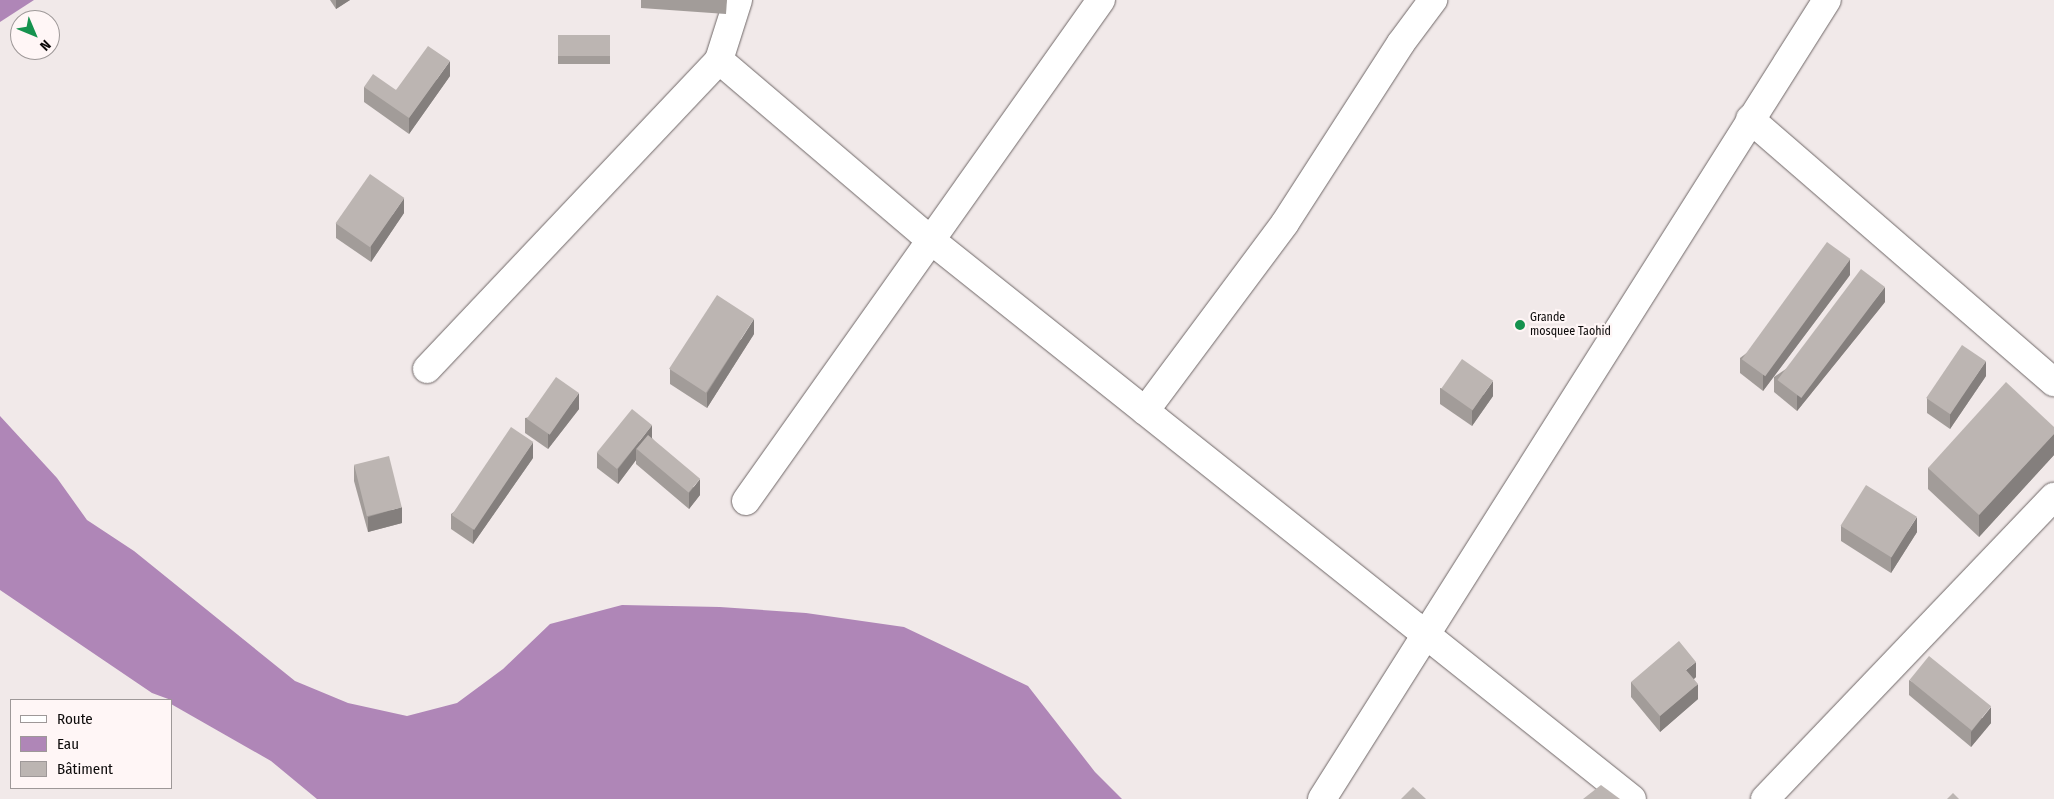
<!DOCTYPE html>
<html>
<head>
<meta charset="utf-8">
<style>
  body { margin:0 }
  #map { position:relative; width:2054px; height:799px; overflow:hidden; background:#f1e9e9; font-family:"Fira Sans Condensed",sans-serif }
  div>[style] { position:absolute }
  .water>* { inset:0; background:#af86b7 }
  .roads { filter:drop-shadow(0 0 1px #6e6666) drop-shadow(0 0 1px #6e6666) }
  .street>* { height:28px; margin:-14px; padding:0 14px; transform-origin:14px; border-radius:14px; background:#fff }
  .wall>* { inset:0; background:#a29c99 }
  .shaded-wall>* { inset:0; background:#847f7d }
  .building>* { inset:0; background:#bcb5b2; transform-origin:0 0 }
  .dots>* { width:14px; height:14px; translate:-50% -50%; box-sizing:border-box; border:2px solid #fff6f6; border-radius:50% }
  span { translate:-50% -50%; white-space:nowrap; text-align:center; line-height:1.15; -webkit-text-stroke:4.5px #fff6f6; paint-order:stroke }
  .poi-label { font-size:12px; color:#0d0b0b }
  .left { translate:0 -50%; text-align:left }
  .legend { position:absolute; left:10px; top:699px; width:162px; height:90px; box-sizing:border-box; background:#fff6f6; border:1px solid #9e9898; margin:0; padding:6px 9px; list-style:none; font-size:15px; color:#0d0b0b }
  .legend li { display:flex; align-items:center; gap:10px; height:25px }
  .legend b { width:25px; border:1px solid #9e9898 }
  .north { position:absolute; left:10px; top:10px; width:50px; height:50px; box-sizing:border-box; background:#fff6f6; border:1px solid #9e9898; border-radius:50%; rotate:135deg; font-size:14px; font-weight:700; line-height:20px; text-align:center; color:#0d0b0b }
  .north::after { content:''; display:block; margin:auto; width:18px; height:22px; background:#15924e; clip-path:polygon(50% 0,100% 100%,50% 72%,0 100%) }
</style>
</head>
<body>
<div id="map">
  <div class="water">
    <div style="clip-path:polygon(0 0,34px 0,0 22px)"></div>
    <div style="clip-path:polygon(0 416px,57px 478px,87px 520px,134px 551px,295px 681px,348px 703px,407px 716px,457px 703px,503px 669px,550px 624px,622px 605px,720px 607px,806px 613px,904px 627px,1028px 686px,1095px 772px,1122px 799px,317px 799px,271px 761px,171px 704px,171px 700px,152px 693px,0 590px)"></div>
  </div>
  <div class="roads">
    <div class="street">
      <div style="left:719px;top:60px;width:280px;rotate:40.4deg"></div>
      <div style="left:932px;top:241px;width:895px;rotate:38.56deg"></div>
      <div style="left:1750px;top:119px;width:402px;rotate:40.9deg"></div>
      <div style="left:427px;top:369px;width:425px;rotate:-46.6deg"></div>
      <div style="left:719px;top:60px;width:63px;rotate:-72.4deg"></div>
      <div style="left:1145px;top:411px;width:234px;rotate:-53.3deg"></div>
      <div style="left:1285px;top:223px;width:214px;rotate:-57.2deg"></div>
      <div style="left:1401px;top:43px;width:54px;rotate:-53.3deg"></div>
      <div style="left:746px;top:501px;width:614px;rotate:-54.68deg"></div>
      <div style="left:1322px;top:799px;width:945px;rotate:-57.71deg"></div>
      <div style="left:1765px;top:799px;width:418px;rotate:-46.3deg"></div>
    </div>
  </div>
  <div class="wall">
    <div style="clip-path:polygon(330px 0,350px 0,336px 9px)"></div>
    <div style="clip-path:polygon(641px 0,727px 0,726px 14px,641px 8px)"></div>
    <div style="clip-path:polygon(610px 35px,610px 64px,558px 64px,558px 56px)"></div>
    <div style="clip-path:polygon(450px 76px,409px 134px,364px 102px,364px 87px,396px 90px)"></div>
    <div style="clip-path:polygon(404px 213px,371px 262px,336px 238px,336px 223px)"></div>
    <div style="clip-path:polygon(1850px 275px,1763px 391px,1740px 373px,1740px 358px)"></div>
    <div style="clip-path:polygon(1885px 302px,1797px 411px,1774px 392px,1774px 377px)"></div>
    <div style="clip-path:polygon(754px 334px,707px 408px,670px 384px,670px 369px)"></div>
    <div style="clip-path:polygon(1986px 376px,1950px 429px,1927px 413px,1927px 398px)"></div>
    <div style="clip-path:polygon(1440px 388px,1493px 396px,1472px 426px,1440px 404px)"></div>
    <div style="clip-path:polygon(579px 409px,548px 449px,525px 433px,525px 418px)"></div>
    <div style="clip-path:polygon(2054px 427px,2054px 455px,1979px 537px,1928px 489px,1928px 468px)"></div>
    <div style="clip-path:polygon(652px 438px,700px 495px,689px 509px,636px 464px,636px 460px,618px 484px,597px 468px,597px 453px)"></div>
    <div style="clip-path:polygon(533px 458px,473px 544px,451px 529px,451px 514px)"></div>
    <div style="clip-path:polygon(354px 465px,402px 523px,368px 532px,354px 481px)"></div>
    <div style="clip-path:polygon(1841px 526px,1917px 532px,1891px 573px,1841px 541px)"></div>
    <div style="clip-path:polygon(1696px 677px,1694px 679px,1698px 699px,1660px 732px,1631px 697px,1631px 682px)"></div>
    <div style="clip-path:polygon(1909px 680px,1991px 723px,1971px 747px,1909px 695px)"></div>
  </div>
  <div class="shaded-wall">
    <div style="clip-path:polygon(336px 0,350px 0,336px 9px)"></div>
    <div style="clip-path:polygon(450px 61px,450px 76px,409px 134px,409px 118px)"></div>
    <div style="clip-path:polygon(404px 198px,404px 213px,371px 262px,371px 246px)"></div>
    <div style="clip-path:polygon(1850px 259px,1850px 275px,1763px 391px,1763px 375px)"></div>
    <div style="clip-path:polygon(1885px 287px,1885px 302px,1797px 411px,1797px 396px)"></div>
    <div style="clip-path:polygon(754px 319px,754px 334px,707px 408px,707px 393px)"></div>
    <div style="clip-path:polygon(1986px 361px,1986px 376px,1950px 429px,1950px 413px)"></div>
    <div style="clip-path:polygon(1493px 381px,1493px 396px,1472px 426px,1472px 411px)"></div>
    <div style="clip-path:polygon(579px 393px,579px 409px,548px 449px,548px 434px)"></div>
    <div style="clip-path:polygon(652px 425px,652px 440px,636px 449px,636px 460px,618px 484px,618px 469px)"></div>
    <div style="clip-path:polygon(2054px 434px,2054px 455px,1979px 537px,1979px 515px)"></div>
    <div style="clip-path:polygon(533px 442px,533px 458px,473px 544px,473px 529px)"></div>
    <div style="clip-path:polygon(700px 479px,700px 495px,689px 509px,689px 493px)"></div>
    <div style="clip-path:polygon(402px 507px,402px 523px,368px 532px,368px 517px)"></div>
    <div style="clip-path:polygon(1917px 517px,1917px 532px,1891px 573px,1891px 557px)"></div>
    <div style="clip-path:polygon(1696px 662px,1696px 677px,1686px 686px,1686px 670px)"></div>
    <div style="clip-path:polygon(1698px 684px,1698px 699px,1660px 732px,1660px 716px)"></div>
    <div style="clip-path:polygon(1991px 707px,1991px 723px,1971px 747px,1971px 732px)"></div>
  </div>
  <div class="building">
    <div style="left:558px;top:35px;width:52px;height:21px"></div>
    <div style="clip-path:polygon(428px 46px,450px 61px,409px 118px,364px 87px,373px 74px,396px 90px)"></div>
    <div style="left:370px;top:174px;width:42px;height:60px;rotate:35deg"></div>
    <div style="left:1827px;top:242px;width:29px;height:145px;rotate:36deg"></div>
    <div style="left:1861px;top:269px;width:30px;height:139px;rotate:37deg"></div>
    <div style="left:717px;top:295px;width:44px;height:88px;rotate:33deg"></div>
    <div style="left:1962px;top:345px;width:29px;height:64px;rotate:34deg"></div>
    <div style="left:1462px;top:359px;width:38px;height:36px;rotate:35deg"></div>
    <div style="left:556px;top:377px;width:28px;height:51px;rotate:35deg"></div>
    <div style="clip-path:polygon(2006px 382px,2054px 427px,2054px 434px,1979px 515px,1928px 468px)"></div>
    <div style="left:632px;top:409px;width:26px;height:56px;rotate:39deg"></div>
    <div style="left:511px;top:427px;width:27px;height:106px;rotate:34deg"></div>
    <div style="left:648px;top:435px;width:68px;height:18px;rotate:40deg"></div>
    <div style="left:389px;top:456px;width:53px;height:36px;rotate:76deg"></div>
    <div style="left:1866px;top:485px;width:60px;height:48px;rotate:32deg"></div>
    <div style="clip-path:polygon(1679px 641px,1696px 662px,1686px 670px,1698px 684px,1660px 716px,1631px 682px)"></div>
    <div style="left:1929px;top:656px;width:80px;height:31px;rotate:39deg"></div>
    <div style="clip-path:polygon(1601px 785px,1620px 799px,1583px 799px)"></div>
    <div style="clip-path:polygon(1413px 787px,1426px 799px,1401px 799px)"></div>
    <div style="clip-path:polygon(1953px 793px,1959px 799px,1947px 799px)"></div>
  </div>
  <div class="dots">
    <div style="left:1520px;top:325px;background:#15924e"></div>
  </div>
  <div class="poi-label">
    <span class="left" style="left:1530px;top:325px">Grande<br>mosquee Taohid</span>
  </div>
  <ul class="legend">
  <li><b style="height:6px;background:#fff"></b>Route</li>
  <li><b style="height:14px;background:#af86b7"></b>Eau</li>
  <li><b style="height:14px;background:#bcb5b2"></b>Bâtiment</li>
  </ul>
  <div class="north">N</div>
</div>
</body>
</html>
